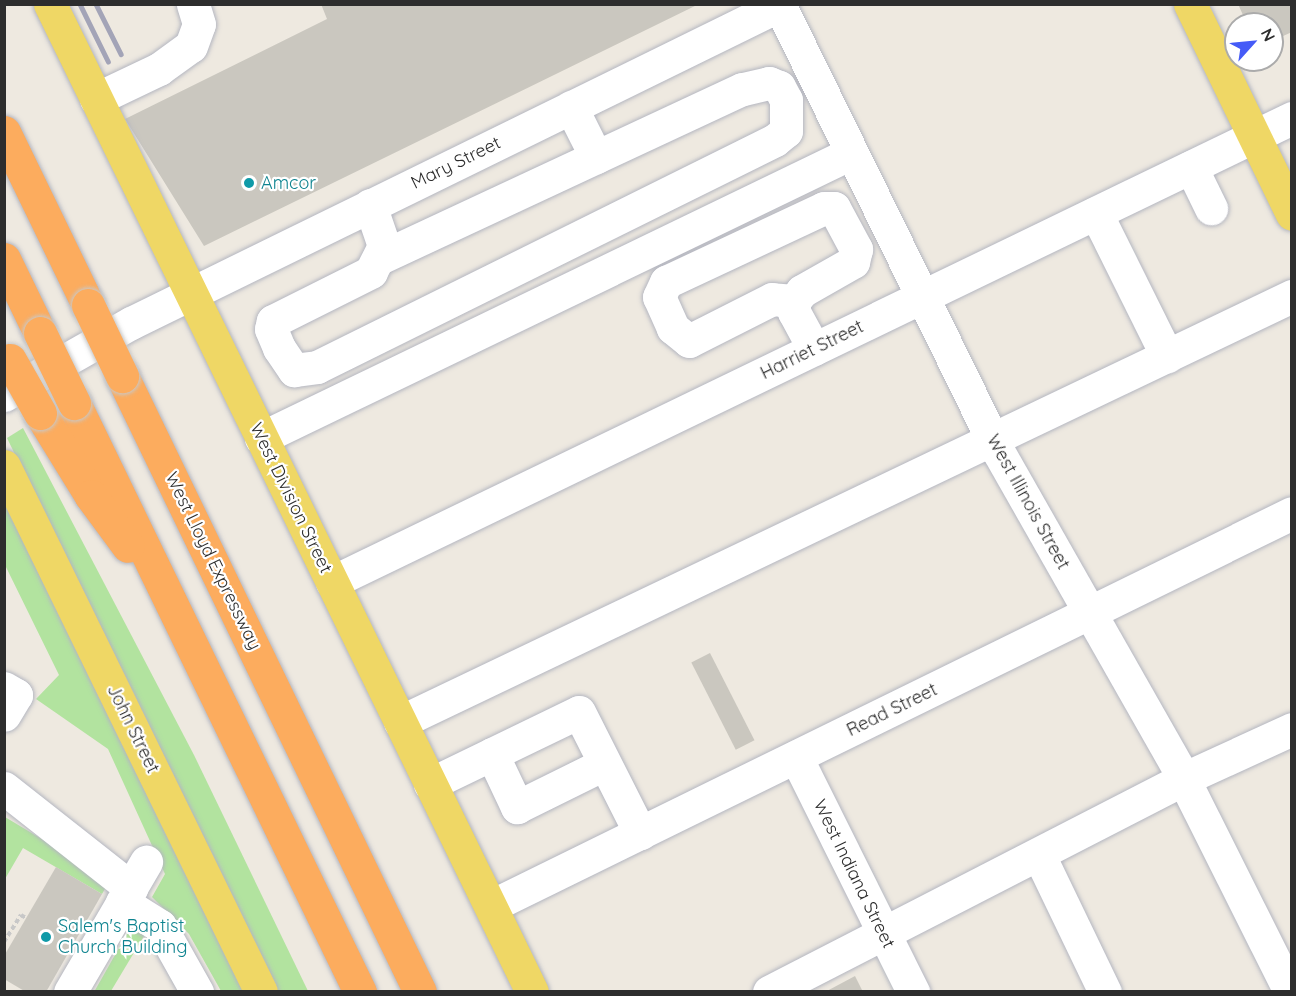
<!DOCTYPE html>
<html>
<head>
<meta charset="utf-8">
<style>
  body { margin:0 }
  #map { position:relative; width:1296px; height:996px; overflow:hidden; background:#eee9e0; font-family:Quicksand,sans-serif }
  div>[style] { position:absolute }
  .green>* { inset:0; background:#b2e39f }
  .building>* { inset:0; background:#cac7bf; transform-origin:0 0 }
  .path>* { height:4px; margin-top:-2px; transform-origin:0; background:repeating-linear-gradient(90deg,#c8c8c8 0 4.5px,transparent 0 7.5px) }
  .roads { filter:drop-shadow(0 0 2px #b4b6c0) drop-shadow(0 0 2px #b4b6c0) }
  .minor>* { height:33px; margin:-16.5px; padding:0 16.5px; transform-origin:16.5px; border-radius:16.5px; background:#fff }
  .major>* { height:33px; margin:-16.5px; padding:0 16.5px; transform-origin:16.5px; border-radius:16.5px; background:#efd765 }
  .highway>* { height:33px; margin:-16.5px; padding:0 16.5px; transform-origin:16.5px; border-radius:16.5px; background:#fcac5e }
  .rail>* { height:4.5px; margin:-2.25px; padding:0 2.25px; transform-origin:2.25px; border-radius:2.25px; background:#a3a4b7 }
  .bridges { filter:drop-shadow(0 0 2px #c8c8c8) drop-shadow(0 0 2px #c8c8c8) }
  .highway-bridge>* { height:33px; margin:-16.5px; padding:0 16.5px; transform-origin:16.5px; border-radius:16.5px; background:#fcac5e }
  .dots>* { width:16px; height:16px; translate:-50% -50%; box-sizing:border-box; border:3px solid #fff; border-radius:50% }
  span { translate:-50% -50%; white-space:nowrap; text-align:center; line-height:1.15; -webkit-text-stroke:4.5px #fff; paint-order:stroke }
  .street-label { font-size:18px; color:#2d2d2d }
  .culture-label { font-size:18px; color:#0d838f }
  .left { translate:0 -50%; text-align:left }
  .frame { position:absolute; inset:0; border:6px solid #2d2d2d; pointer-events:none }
  .north { position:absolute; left:1224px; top:12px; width:60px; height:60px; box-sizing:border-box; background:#fff; border:2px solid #ababab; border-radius:50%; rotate:63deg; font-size:16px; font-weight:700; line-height:24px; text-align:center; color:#2d2d2d }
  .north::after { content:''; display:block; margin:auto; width:21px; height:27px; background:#455bf7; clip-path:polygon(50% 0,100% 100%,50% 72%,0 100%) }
</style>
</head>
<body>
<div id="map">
  <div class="green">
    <div style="clip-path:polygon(23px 428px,194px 755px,308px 991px,276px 991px,7px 438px)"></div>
    <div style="clip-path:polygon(4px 499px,245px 991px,221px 991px,189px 934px,152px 897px,165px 874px,108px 749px,36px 699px,59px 675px,5px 565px)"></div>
    <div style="clip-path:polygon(5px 817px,110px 880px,102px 894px,23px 848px,5px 879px)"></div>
    <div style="clip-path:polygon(133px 923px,147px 931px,111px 991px,94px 992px)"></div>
  </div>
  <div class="building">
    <div style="clip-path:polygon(321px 4px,699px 4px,204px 246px,125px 119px,327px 19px)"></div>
    <div style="clip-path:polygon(1238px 4px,1292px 4px,1292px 32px,1272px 41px,1272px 24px,1247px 24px)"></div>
    <div style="left:710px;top:653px;width:98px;height:21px;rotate:63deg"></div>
    <div style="clip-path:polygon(56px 867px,102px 894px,46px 992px,26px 992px,4px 979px,4px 956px)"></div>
    <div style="clip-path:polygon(855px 976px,863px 992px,825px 992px)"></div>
  </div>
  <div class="path">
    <div style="left:4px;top:942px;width:32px;rotate:-58deg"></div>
    <div style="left:21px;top:915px;width:6px;rotate:31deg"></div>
  </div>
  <div class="roads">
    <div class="minor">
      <div style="left:780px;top:6px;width:496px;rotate:63.9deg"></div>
      <div style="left:998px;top:451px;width:369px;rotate:60.4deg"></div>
      <div style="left:1180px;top:772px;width:246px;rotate:63.4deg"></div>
      <div style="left:96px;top:99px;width:70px;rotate:-25.5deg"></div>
      <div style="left:159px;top:69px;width:39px;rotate:-36deg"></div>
      <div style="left:191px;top:46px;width:23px;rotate:-70deg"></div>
      <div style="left:199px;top:24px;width:21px;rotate:-107deg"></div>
      <div style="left:571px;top:107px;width:56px;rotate:63.4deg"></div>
      <div style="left:1191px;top:167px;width:46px;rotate:64deg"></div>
      <div style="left:370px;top:205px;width:43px;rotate:71.1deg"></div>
      <div style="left:384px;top:246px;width:29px;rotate:117deg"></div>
      <div style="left:371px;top:272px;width:110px;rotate:153.4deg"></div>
      <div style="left:273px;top:321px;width:8px;rotate:104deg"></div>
      <div style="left:271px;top:329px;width:21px;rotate:67deg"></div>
      <div style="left:279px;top:348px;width:27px;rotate:56deg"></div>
      <div style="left:294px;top:370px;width:23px;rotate:-7deg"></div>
      <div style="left:317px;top:367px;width:511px;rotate:-26.36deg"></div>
      <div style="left:775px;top:140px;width:14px;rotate:-39deg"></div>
      <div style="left:786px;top:131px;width:31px;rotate:-90deg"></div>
      <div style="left:786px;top:100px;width:15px;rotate:-118deg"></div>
      <div style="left:779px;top:87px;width:11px;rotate:-158deg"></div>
      <div style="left:769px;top:83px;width:28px;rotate:167deg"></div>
      <div style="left:742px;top:89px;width:397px;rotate:155deg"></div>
      <div style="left:1096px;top:213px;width:160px;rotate:63.6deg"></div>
      <div style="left:794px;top:301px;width:22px;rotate:-175deg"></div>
      <div style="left:772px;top:299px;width:93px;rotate:153.2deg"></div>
      <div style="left:689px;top:341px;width:21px;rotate:-141deg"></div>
      <div style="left:673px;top:328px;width:34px;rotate:-114deg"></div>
      <div style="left:659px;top:297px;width:17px;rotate:-65deg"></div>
      <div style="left:666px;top:282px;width:174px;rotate:-25.1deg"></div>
      <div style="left:824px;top:208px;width:10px"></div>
      <div style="left:834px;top:208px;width:47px;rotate:61.8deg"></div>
      <div style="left:856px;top:249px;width:13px;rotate:103deg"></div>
      <div style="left:853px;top:262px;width:59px;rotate:150.4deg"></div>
      <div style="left:802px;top:291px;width:13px;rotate:129deg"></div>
      <div style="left:794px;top:301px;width:11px;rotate:90deg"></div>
      <div style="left:794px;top:312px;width:42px;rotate:61.6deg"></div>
      <div style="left:4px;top:395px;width:146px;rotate:-29.6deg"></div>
      <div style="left:131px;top:323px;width:725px;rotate:-26.11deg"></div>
      <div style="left:261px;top:438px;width:655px;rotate:-25.78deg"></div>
      <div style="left:332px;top:582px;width:1066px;rotate:-25.8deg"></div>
      <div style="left:4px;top:688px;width:14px;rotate:30deg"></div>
      <div style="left:16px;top:695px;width:23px;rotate:121deg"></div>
      <div style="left:400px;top:722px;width:989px;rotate:-25.53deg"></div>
      <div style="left:492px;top:754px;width:59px;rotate:64.7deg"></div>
      <div style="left:517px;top:807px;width:97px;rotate:-26.3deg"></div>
      <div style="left:796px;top:757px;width:263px;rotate:63.5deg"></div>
      <div style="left:430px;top:784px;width:165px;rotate:-25.8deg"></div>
      <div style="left:579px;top:712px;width:136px;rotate:63.2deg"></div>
      <div style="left:4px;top:788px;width:162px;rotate:38.2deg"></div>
      <div style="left:1039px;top:855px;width:152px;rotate:64.3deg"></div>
      <div style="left:122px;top:902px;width:45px;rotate:32.3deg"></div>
      <div style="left:160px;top:926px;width:76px;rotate:60.7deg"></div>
      <div style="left:491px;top:906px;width:892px;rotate:-26.13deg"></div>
      <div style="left:70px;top:992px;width:151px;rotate:-59.7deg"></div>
      <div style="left:769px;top:992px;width:466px;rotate:-27.2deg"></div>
      <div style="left:1183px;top:779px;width:120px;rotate:-24.6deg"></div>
    </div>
    <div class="major">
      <div style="left:50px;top:4px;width:1099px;rotate:63.99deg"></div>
      <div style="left:1190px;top:4px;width:233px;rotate:64.1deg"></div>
      <div style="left:4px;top:466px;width:585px;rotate:63.96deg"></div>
    </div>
    <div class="highway">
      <div style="left:4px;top:132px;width:192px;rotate:64.1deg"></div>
      <div style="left:4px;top:259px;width:82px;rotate:64.1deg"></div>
      <div style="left:122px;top:376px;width:684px;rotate:64.18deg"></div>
      <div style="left:74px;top:403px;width:655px;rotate:64.1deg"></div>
      <div style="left:40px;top:413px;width:97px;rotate:58.4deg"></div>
      <div style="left:91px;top:496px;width:62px;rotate:53.5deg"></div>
    </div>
  </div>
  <div class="rail">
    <div style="left:80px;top:4px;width:64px;rotate:63.8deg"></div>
    <div style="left:96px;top:4px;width:56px;rotate:63.4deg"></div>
  </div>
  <div class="bridges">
    <div class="highway-bridge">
      <div style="left:88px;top:305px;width:79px;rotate:64.4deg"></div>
      <div style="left:40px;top:333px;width:78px;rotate:64.1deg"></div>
      <div style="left:10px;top:360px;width:61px;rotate:60.5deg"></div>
    </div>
  </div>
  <div class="dots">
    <div style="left:249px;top:183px;background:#0f9aa8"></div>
    <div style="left:46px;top:937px;background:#0f9aa8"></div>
  </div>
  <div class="street-label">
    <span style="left:456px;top:163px;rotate:-26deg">Mary Street</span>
    <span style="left:812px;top:350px;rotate:-26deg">Harriet Street</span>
    <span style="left:291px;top:498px;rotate:64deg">West Division Street</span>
    <span style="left:1028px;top:502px;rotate:61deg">West Illinois Street</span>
    <span style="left:213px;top:561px;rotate:64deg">West Lloyd Expressway</span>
    <span style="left:892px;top:710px;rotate:-26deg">Read Street</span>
    <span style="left:133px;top:729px;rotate:64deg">John Street</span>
    <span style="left:854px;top:874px;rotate:64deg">West Indiana Street</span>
  </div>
  <div class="culture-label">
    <span class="left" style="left:261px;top:183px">Amcor</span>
    <span class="left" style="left:58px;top:937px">Salem's Baptist<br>Church Building</span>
  </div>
  <div class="frame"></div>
  <div class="north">N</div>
</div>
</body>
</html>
